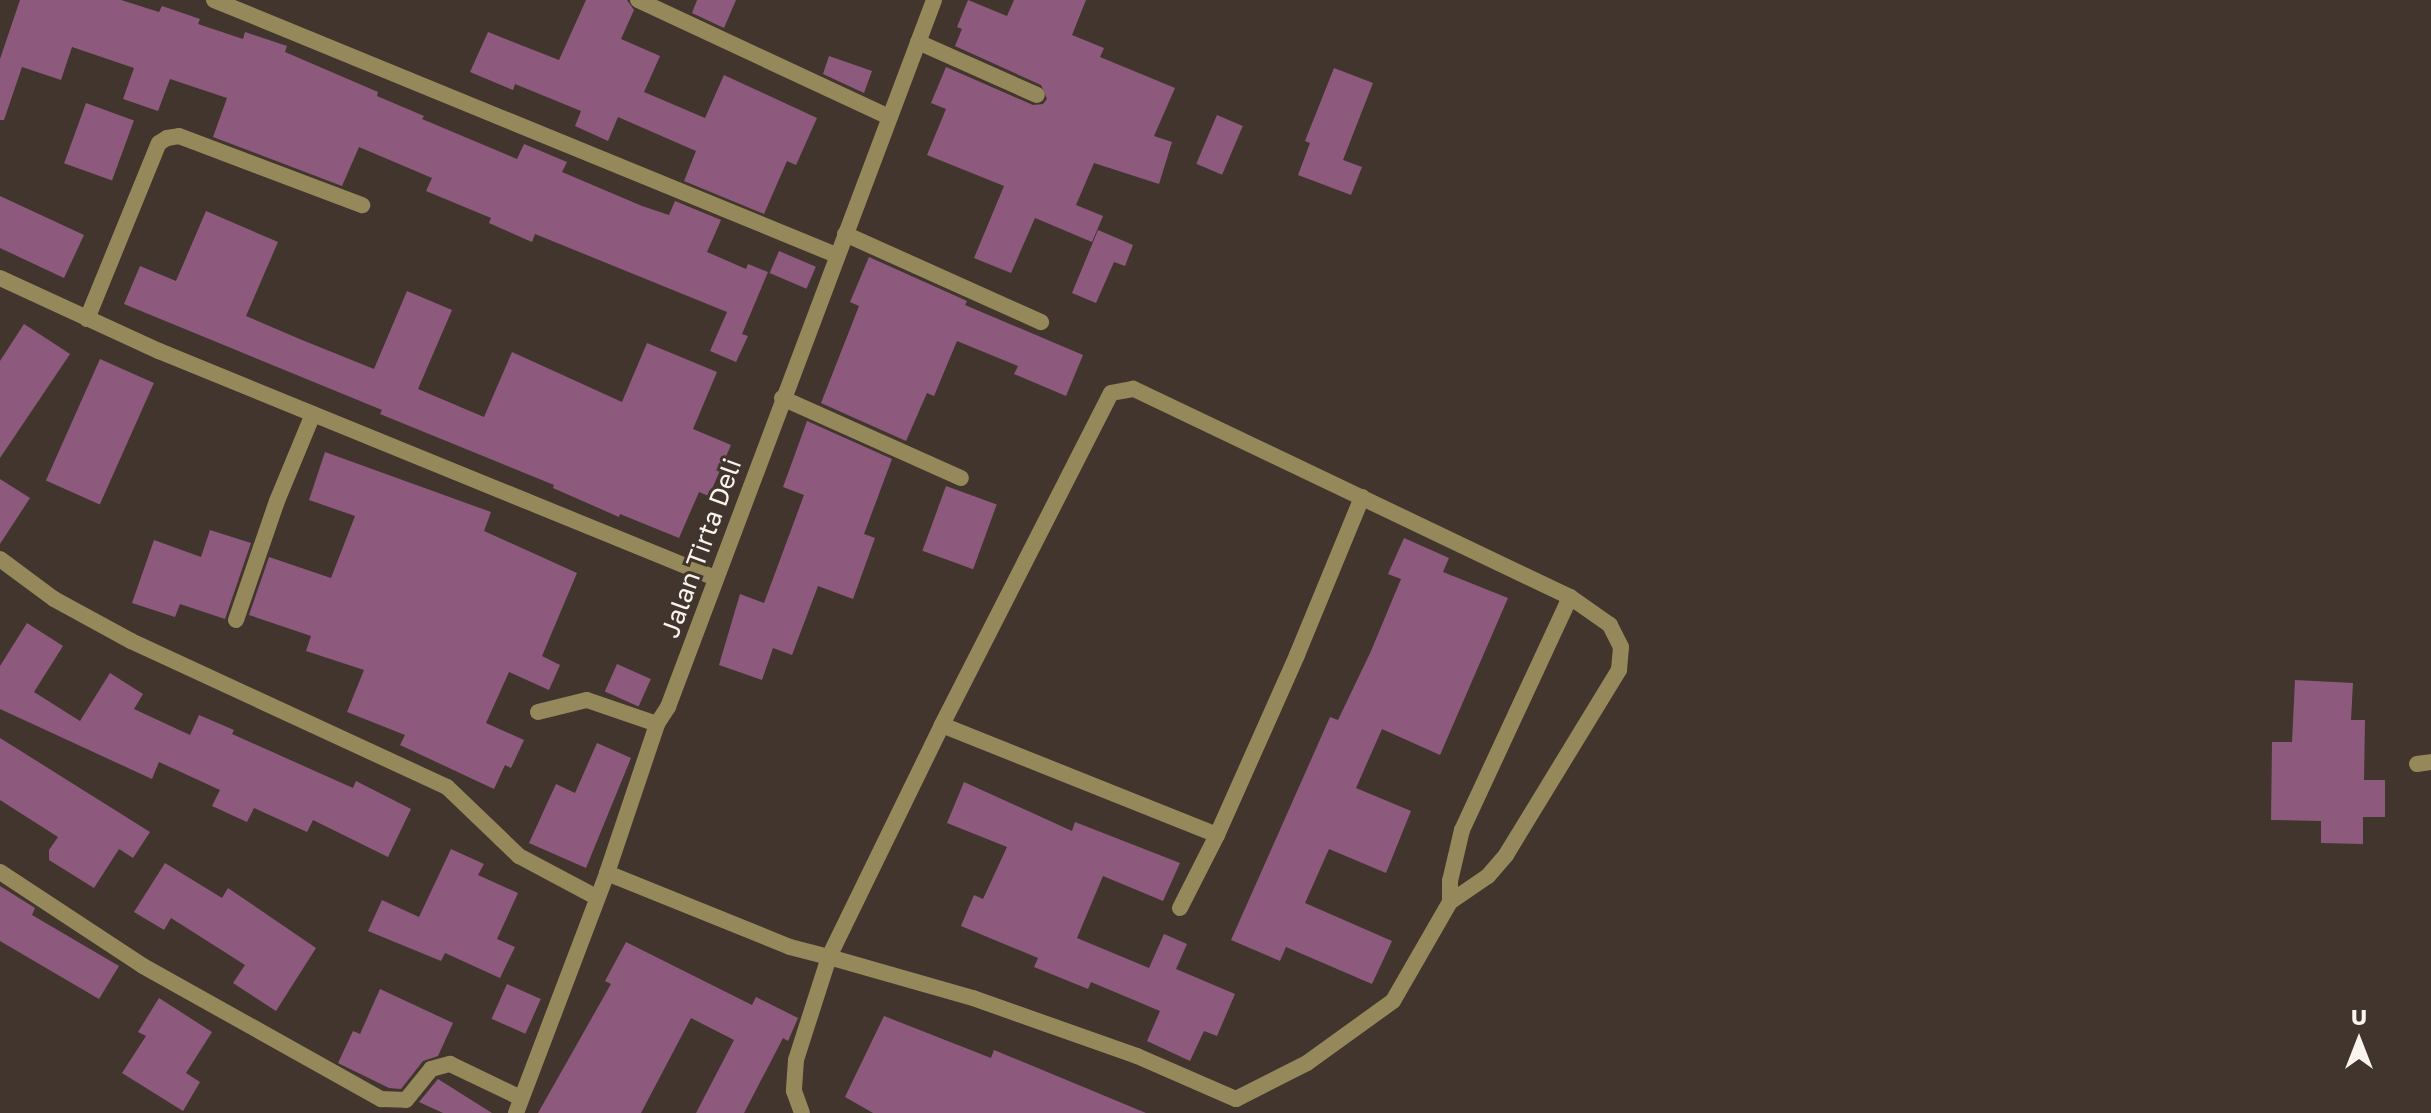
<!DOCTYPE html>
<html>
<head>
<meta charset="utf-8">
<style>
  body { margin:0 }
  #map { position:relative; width:2431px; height:1113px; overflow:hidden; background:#41352d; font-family:"Golos Text",sans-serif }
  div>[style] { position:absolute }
  .building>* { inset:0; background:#8d5a7e; transform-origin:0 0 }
  .minor>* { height:16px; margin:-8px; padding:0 8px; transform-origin:8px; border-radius:8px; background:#95885a }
  .tertiary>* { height:16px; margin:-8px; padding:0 8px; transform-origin:8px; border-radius:8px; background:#95885a }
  span { translate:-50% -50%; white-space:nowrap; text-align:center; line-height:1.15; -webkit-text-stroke:6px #41352d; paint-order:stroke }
  .street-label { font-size:26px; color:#fbf3ee }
  .north { position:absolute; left:2319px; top:1001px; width:80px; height:80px; -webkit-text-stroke:6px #41352d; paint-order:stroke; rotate:0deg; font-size:22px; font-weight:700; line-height:32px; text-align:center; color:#fbf3ee }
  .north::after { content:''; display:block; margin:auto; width:28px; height:36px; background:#fbf3ee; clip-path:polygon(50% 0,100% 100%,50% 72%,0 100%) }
</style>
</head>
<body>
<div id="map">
  <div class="building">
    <div style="clip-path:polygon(20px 0,121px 0,159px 12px,162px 6px,200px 19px,198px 24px,243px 39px,245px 32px,287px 46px,285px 52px,378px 92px,377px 96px,424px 116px,422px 119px,517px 159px,524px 144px,567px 162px,562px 172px,642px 206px,669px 215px,675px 201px,721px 220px,707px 252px,746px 269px,748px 264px,768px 272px,742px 334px,748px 336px,736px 362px,710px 351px,727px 312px,535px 234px,532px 242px,489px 223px,491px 218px,426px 191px,432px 178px,359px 147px,342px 186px,213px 137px,227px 98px,170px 79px,158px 111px,123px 99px,134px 68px,72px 47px,61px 80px,22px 67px,4px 120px,0 120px,0 59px)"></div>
    <div style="clip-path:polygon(586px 0,627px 0,634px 10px,621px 39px,660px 56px,644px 92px,705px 118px,724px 75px,817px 118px,796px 165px,787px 161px,764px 214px,684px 181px,696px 151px,618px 117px,608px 141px,575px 126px,581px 111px,515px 84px,513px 90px,470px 72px,488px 32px,559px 60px)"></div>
    <div style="clip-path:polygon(697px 0,736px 0,724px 28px,692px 13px)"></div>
    <div style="clip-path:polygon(968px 0,1007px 16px,1014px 0,1086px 0,1072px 35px,1104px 48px,1100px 57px,1175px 88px,1154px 136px,1172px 142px,1159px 184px,1094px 163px,1076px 205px,1103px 216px,1092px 242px,1035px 218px,1011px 273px,974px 258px,1004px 186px,927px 155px,946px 109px,931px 103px,946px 67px,1033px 105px,1043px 104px,1047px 99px,1041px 85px,955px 46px,962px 29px,957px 27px)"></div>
    <div style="clip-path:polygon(829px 56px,872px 71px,864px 93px,823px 74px)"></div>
    <div style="clip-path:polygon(1334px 68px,1373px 83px,1343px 160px,1362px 167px,1351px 195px,1298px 175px,1310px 143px,1305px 141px)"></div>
    <div style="left:86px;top:103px;width:51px;height:64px;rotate:20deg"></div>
    <div style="left:1217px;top:115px;width:28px;height:53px;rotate:23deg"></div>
    <div style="clip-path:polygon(0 196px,84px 235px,64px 278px,0 248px)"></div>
    <div style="clip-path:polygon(206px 211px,278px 242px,246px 316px,302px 340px,374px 369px,407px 291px,452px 310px,418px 389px,484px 417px,512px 352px,622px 402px,647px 343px,717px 372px,693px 429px,731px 445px,709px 496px,699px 492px,679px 538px,620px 514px,619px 517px,553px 488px,554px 485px,380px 414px,382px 410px,124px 304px,140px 266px,176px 281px)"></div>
    <div style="clip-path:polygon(1098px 230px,1133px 245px,1125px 266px,1114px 262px,1096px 303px,1072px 293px)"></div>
    <div style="left:779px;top:251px;width:40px;height:24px;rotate:23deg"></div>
    <div style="clip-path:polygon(869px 257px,967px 301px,965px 305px,1083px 355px,1066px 396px,1014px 374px,1018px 366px,957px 341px,934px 396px,927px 393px,906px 441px,821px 403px,859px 306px,850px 302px)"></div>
    <div style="clip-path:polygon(24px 324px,70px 354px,0 458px,0 361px)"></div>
    <div style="left:100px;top:359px;width:59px;height:133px;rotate:24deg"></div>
    <div style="clip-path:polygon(807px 421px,892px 459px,864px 534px,875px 538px,853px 599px,818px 586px,792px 655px,773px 648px,762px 680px,719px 665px,740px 594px,764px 603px,804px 495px,783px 487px)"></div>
    <div style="clip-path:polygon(325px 452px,491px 512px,484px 531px,577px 573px,542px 656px,560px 665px,549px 690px,509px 672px,486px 723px,524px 740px,511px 768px,505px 765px,494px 789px,400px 745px,405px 735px,347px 712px,364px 670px,306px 651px,311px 636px,249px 615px,269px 557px,331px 578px,355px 516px,309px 500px)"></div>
    <div style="clip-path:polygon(0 479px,30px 498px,0 544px)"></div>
    <div style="left:946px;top:486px;width:54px;height:69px;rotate:20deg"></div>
    <div style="clip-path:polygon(210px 530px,251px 543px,225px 619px,180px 604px,175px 617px,132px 603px,154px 540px,201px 557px)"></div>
    <div style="clip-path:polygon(1404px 538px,1449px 558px,1443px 572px,1508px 598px,1440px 755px,1382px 729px,1356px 788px,1411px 811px,1386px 873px,1329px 849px,1305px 903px,1392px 941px,1372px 984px,1286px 947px,1280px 961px,1231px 940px,1330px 717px,1338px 720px,1371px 651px,1401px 579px,1388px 574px)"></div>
    <div style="clip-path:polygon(27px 623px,63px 646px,34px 692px,80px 721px,110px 673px,143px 694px,134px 709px,190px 735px,199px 715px,234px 730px,232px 734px,353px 788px,356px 781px,411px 809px,388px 857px,313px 820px,307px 832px,254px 808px,247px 822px,212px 806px,220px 790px,159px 762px,152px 779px,0 709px,0 666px)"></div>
    <div style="left:617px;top:664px;width:37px;height:30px;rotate:24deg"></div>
    <div style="clip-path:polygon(2295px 680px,2353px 683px,2351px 720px,2365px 720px,2364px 780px,2385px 780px,2385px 817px,2363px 817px,2363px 844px,2321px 843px,2321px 821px,2271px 820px,2272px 742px,2292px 742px)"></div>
    <div style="clip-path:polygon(0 738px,150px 832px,133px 858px,119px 849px,94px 888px,49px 860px,49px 850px,58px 837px,0 800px)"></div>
    <div style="clip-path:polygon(597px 743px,631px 758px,586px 868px,529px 843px,556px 784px,575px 793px)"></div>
    <div style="clip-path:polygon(964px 782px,1072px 831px,1075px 822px,1180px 863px,1163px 901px,1103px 876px,1077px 938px,1149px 968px,1164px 934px,1187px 944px,1176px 969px,1235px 994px,1217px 1036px,1204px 1031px,1190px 1061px,1147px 1041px,1160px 1011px,1091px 982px,1088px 989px,1034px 967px,1038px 958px,961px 926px,974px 895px,983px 899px,1007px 847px,947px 823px)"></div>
    <div style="clip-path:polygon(451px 849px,484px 864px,478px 875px,518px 893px,497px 939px,515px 947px,500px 978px,445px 953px,441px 961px,368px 931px,382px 900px,419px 917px)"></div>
    <div style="clip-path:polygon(165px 863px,222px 898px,228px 888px,316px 948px,276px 1011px,233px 983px,245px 965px,171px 918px,164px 930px,134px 912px)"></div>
    <div style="clip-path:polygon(0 886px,35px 908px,32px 915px,119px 966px,99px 999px,0 941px)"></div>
    <div style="clip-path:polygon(626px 942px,752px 1005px,756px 997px,798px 1018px,788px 1041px,783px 1038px,744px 1113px,696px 1113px,734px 1040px,691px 1018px,641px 1113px,538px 1113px,611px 984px,605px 981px)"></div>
    <div style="left:507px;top:984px;width:37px;height:38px;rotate:24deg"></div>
    <div style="clip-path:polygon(380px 989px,453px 1023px,438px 1056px,423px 1061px,401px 1089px,389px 1088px,338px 1063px,353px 1031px,360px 1034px)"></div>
    <div style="clip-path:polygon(159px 998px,212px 1032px,186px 1073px,200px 1082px,183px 1111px,122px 1073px,146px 1036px,138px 1032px)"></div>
    <div style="clip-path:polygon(884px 1016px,991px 1058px,994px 1050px,1146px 1113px,873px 1113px,845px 1097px)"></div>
    <div style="clip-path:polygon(438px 1079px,492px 1113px,443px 1113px,419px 1102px)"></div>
  </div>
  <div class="minor">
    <div style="left:214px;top:0;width:672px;rotate:22.29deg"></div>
    <div style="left:638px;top:0;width:277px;rotate:25deg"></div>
    <div style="left:918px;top:42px;width:130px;rotate:24deg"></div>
    <div style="left:845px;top:234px;width:215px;rotate:24.2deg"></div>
    <div style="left:0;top:278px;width:175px;rotate:24.7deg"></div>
    <div style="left:159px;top:351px;width:601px;rotate:22.21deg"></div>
    <div style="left:87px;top:319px;width:190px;rotate:-67.8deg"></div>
    <div style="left:159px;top:143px;width:9px;rotate:-32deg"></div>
    <div style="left:167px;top:138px;width:12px;rotate:-9deg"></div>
    <div style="left:179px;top:136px;width:196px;rotate:20.7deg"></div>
    <div style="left:782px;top:398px;width:196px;rotate:24.1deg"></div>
    <div style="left:0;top:559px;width:67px;rotate:36.5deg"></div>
    <div style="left:54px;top:599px;width:88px;rotate:28.6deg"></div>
    <div style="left:131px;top:641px;width:348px;rotate:24.8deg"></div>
    <div style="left:447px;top:787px;width:100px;rotate:43.8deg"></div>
    <div style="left:519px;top:856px;width:87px;rotate:28deg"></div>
    <div style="left:236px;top:620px;width:126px;rotate:-71deg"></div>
    <div style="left:277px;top:501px;width:94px;rotate:-67.5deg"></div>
    <div style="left:538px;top:712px;width:50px;rotate:-13.8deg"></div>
    <div style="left:587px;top:700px;width:74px;rotate:18.9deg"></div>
    <div style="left:942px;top:725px;width:296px;rotate:21.8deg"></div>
    <div style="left:2417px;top:764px;width:14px;rotate:-8deg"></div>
    <div style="left:0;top:872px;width:171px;rotate:33.3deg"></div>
    <div style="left:143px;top:966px;width:273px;rotate:29.2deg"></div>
    <div style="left:381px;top:1099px;width:25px;rotate:2deg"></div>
    <div style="left:406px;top:1100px;width:40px;rotate:-51deg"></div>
    <div style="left:431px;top:1069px;width:20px;rotate:-15deg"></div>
    <div style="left:450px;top:1064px;width:79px;rotate:25.6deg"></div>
    <div style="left:607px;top:873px;width:197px;rotate:22deg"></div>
    <div style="left:790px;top:947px;width:40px;rotate:14.4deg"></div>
    <div style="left:829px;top:957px;width:150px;rotate:15.9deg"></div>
    <div style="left:973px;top:998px;width:174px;rotate:19.5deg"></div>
    <div style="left:1137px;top:1056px;width:108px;rotate:23.5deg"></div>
    <div style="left:1236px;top:1099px;width:80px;rotate:-26.9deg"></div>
    <div style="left:1307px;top:1063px;width:106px;rotate:-35.8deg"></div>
    <div style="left:1393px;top:1001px;width:114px;rotate:-60.1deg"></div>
    <div style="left:1450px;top:902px;width:21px;rotate:-90deg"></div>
    <div style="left:1450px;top:881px;width:52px;rotate:-76.8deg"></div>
    <div style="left:1462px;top:830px;width:257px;rotate:-65.1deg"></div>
    <div style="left:1570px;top:597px;width:484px;rotate:-154.5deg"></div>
    <div style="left:1133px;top:389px;width:22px;rotate:170deg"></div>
    <div style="left:1111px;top:393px;width:373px;rotate:117deg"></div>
    <div style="left:942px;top:725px;width:258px;rotate:116deg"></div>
    <div style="left:829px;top:957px;width:108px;rotate:107.8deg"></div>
    <div style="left:796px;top:1060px;width:31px;rotate:94deg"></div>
    <div style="left:794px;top:1091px;width:23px;rotate:70deg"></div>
    <div style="left:1450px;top:902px;width:46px;rotate:-34.4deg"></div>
    <div style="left:1488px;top:876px;width:28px;rotate:-49deg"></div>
    <div style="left:1506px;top:855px;width:217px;rotate:-58.6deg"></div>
    <div style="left:1619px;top:670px;width:23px;rotate:-85deg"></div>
    <div style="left:1621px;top:647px;width:25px;rotate:-117deg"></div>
    <div style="left:1610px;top:625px;width:49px;rotate:-145deg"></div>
    <div style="left:1180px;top:908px;width:82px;rotate:-63.1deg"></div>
    <div style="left:1217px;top:835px;width:197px;rotate:-66deg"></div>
    <div style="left:1297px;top:655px;width:171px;rotate:-67.6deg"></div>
  </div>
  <div class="tertiary">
    <div style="left:516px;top:1113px;width:257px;rotate:-69.2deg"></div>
    <div style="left:607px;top:873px;width:157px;rotate:-71.4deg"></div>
    <div style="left:657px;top:724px;width:20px;rotate:-57deg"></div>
    <div style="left:668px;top:707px;width:755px;rotate:-69.38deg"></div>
  </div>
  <div class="street-label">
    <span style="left:701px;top:548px;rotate:-70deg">Jalan Tirta Deli</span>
  </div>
  <div class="north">U</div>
</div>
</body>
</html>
